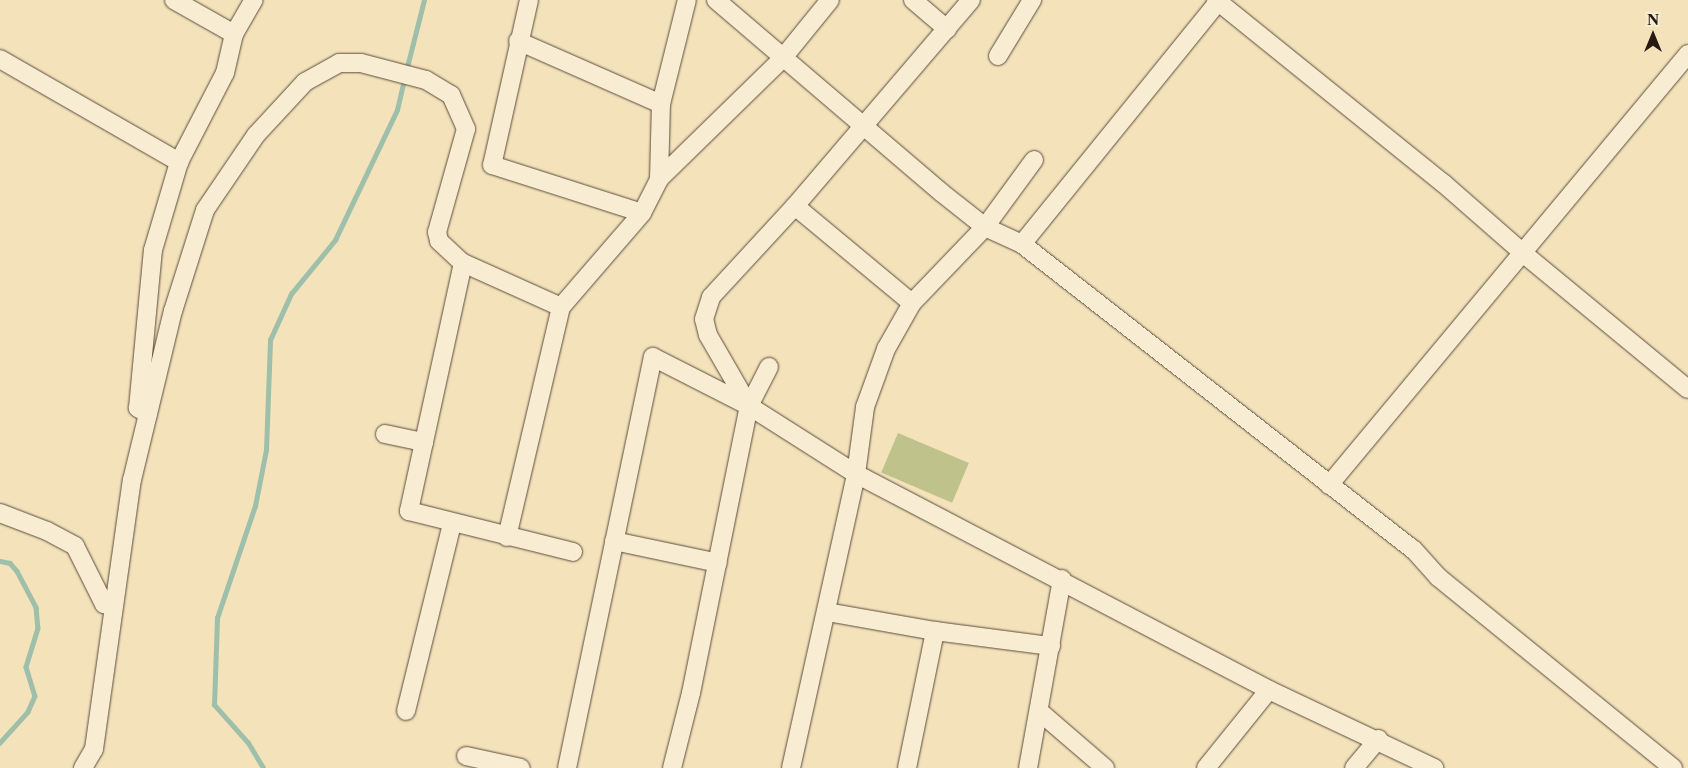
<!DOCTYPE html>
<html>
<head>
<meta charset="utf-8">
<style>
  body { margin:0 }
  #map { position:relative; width:1688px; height:768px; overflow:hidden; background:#f4e2ba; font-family:"Libre Caslon Text",serif }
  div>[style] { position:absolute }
  .green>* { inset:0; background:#c0c28c; transform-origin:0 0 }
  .stream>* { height:4.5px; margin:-2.25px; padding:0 2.25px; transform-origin:2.25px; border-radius:2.25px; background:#9ebfa9 }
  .roads { filter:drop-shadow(0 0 1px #5a4c3d) drop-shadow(0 0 1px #5a4c3d) }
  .minor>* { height:18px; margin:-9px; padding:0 9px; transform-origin:9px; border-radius:9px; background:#f8ecd2 }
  span { translate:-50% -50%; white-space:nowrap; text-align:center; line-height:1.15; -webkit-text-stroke:4.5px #f8ecd2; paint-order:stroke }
  .north { position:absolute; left:1628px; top:10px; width:50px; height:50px; -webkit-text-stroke:4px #f8ecd2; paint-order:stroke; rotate:0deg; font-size:14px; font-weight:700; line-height:20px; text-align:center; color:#261a13 }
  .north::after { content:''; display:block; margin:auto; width:18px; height:22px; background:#261a13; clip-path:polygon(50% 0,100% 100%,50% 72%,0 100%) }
</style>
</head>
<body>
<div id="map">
  <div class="green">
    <div style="left:898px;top:433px;width:77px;height:43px;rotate:23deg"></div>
  </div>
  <div class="stream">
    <div style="left:406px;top:71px;width:73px;rotate:-75.8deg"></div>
    <div style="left:0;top:561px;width:10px;rotate:11deg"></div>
    <div style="left:10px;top:563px;width:11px;rotate:49deg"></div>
    <div style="left:17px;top:571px;width:41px;rotate:62.2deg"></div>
    <div style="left:36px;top:607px;width:21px;rotate:85deg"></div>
    <div style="left:38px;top:628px;width:41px;rotate:107.1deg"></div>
    <div style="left:26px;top:667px;width:30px;rotate:73deg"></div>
    <div style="left:35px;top:696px;width:17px;rotate:114deg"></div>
    <div style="left:28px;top:712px;width:42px;rotate:132.1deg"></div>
    <div style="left:263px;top:768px;width:29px;rotate:-121deg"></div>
    <div style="left:248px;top:743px;width:51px;rotate:-131.8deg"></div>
    <div style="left:214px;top:705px;width:87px;rotate:-88deg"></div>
    <div style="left:217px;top:618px;width:118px;rotate:-71.3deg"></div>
    <div style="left:255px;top:506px;width:57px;rotate:-78.9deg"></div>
    <div style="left:266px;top:450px;width:110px;rotate:-87.9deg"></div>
    <div style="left:270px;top:340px;width:51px;rotate:-65.5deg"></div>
    <div style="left:291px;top:294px;width:70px;rotate:-50.8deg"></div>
    <div style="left:335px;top:240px;width:144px;rotate:-64.5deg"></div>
    <div style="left:397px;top:110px;width:32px;rotate:-77deg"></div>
  </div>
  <div class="roads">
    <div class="minor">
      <div style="left:174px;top:0;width:69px;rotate:29.5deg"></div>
      <div style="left:529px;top:0;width:169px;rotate:102.6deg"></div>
      <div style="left:492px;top:165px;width:157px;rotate:17.7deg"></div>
      <div style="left:716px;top:0;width:297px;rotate:40.5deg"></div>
      <div style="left:942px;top:193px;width:55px;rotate:38.3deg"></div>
      <div style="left:985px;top:227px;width:41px;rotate:24.7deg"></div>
      <div style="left:1022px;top:244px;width:496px;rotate:38deg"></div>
      <div style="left:1413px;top:549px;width:38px;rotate:48deg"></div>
      <div style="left:1438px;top:577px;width:303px;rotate:39.1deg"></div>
      <div style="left:913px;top:0;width:45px;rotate:40.5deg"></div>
      <div style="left:1216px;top:0;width:292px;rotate:38.9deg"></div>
      <div style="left:1443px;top:183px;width:108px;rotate:41.2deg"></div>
      <div style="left:1524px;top:254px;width:212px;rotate:39.5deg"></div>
      <div style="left:518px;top:41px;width:156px;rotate:23.8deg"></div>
      <div style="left:998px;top:56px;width:66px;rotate:-58.7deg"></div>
      <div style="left:0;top:59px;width:207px;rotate:29.9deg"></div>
      <div style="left:659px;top:179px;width:172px;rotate:-44.3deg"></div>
      <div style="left:782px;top:59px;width:76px;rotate:-50.9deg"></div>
      <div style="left:795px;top:206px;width:152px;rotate:39.7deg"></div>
      <div style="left:912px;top:303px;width:105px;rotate:-46.2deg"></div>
      <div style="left:985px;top:227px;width:83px;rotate:-53.8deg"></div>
      <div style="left:1022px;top:244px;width:311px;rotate:-51deg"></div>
      <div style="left:463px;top:263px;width:254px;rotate:102.3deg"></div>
      <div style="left:409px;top:511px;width:169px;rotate:14deg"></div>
      <div style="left:749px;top:406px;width:82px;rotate:-120deg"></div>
      <div style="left:708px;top:335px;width:16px;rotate:-104deg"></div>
      <div style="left:704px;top:319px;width:23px;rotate:-72deg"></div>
      <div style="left:711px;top:297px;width:124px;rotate:-47.3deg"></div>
      <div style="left:795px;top:206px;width:271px;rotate:-49.5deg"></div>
      <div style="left:148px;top:414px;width:12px;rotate:-149deg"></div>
      <div style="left:138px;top:408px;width:159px;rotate:-84.6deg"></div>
      <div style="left:153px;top:250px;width:92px;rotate:-73.5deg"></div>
      <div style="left:179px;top:162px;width:100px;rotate:-62.7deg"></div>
      <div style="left:225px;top:73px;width:40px;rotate:-77deg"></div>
      <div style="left:234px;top:34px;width:39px;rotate:-60deg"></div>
      <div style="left:385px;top:434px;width:40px;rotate:12deg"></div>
      <div style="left:1329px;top:485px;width:561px;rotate:-50.21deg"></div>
      <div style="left:0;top:513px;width:50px;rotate:21deg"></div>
      <div style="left:47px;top:531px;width:32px;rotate:28deg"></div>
      <div style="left:75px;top:546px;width:65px;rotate:63.4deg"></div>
      <div style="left:104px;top:604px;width:8px;rotate:14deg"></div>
      <div style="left:507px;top:537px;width:236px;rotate:-76.8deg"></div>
      <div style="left:561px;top:307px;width:124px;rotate:-49.2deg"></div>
      <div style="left:642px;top:213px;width:38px;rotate:-63deg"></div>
      <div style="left:659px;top:179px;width:75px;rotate:-88.5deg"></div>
      <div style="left:661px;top:104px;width:107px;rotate:-76deg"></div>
      <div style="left:614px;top:541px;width:106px;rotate:11.9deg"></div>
      <div style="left:827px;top:612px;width:110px;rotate:10deg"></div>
      <div style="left:935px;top:631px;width:117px;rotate:7.4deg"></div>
      <div style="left:406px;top:711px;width:193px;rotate:-76.2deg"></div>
      <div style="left:1040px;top:712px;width:86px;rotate:40.7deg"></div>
      <div style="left:466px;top:756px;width:56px;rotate:12.3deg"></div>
      <div style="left:83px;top:768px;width:22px;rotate:-60deg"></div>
      <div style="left:94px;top:749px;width:272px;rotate:-82deg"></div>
      <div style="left:132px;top:480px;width:174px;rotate:-76.4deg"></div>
      <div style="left:173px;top:311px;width:106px;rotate:-72.4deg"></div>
      <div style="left:205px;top:210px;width:91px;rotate:-55.8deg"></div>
      <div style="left:256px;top:135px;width:72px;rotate:-47.2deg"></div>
      <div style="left:305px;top:82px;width:39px;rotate:-29deg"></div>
      <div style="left:339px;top:63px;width:22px"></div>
      <div style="left:361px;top:63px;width:67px;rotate:14.7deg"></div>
      <div style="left:426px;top:80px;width:29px;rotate:31deg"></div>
      <div style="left:451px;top:95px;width:37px;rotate:66deg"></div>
      <div style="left:466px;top:129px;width:107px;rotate:105.7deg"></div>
      <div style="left:437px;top:232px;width:9px;rotate:77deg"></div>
      <div style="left:439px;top:241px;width:33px;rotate:43deg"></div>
      <div style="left:463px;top:263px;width:107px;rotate:24.2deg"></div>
      <div style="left:567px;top:768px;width:420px;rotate:-78.2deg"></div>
      <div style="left:653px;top:357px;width:108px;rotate:27deg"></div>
      <div style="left:749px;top:406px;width:127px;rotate:32.4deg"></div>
      <div style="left:856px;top:474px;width:466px;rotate:27.6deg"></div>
      <div style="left:1269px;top:690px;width:183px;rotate:25.3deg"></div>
      <div style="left:672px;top:768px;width:77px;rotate:-75.8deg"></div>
      <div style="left:691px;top:693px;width:293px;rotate:-78.6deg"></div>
      <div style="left:749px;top:406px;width:44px;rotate:-62.9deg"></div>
      <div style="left:791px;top:768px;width:301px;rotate:-77.5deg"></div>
      <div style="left:856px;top:474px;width:68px;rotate:-82.3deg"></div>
      <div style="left:865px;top:407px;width:62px;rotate:-70.1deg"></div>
      <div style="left:886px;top:349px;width:53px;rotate:-60.5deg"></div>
      <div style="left:907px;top:768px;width:140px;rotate:-78.4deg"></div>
      <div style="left:1028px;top:768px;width:192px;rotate:-79.8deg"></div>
      <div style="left:1206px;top:768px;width:100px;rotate:-51.1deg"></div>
      <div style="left:1354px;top:768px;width:38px;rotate:-50deg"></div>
    </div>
  </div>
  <div class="north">N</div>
</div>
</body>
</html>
